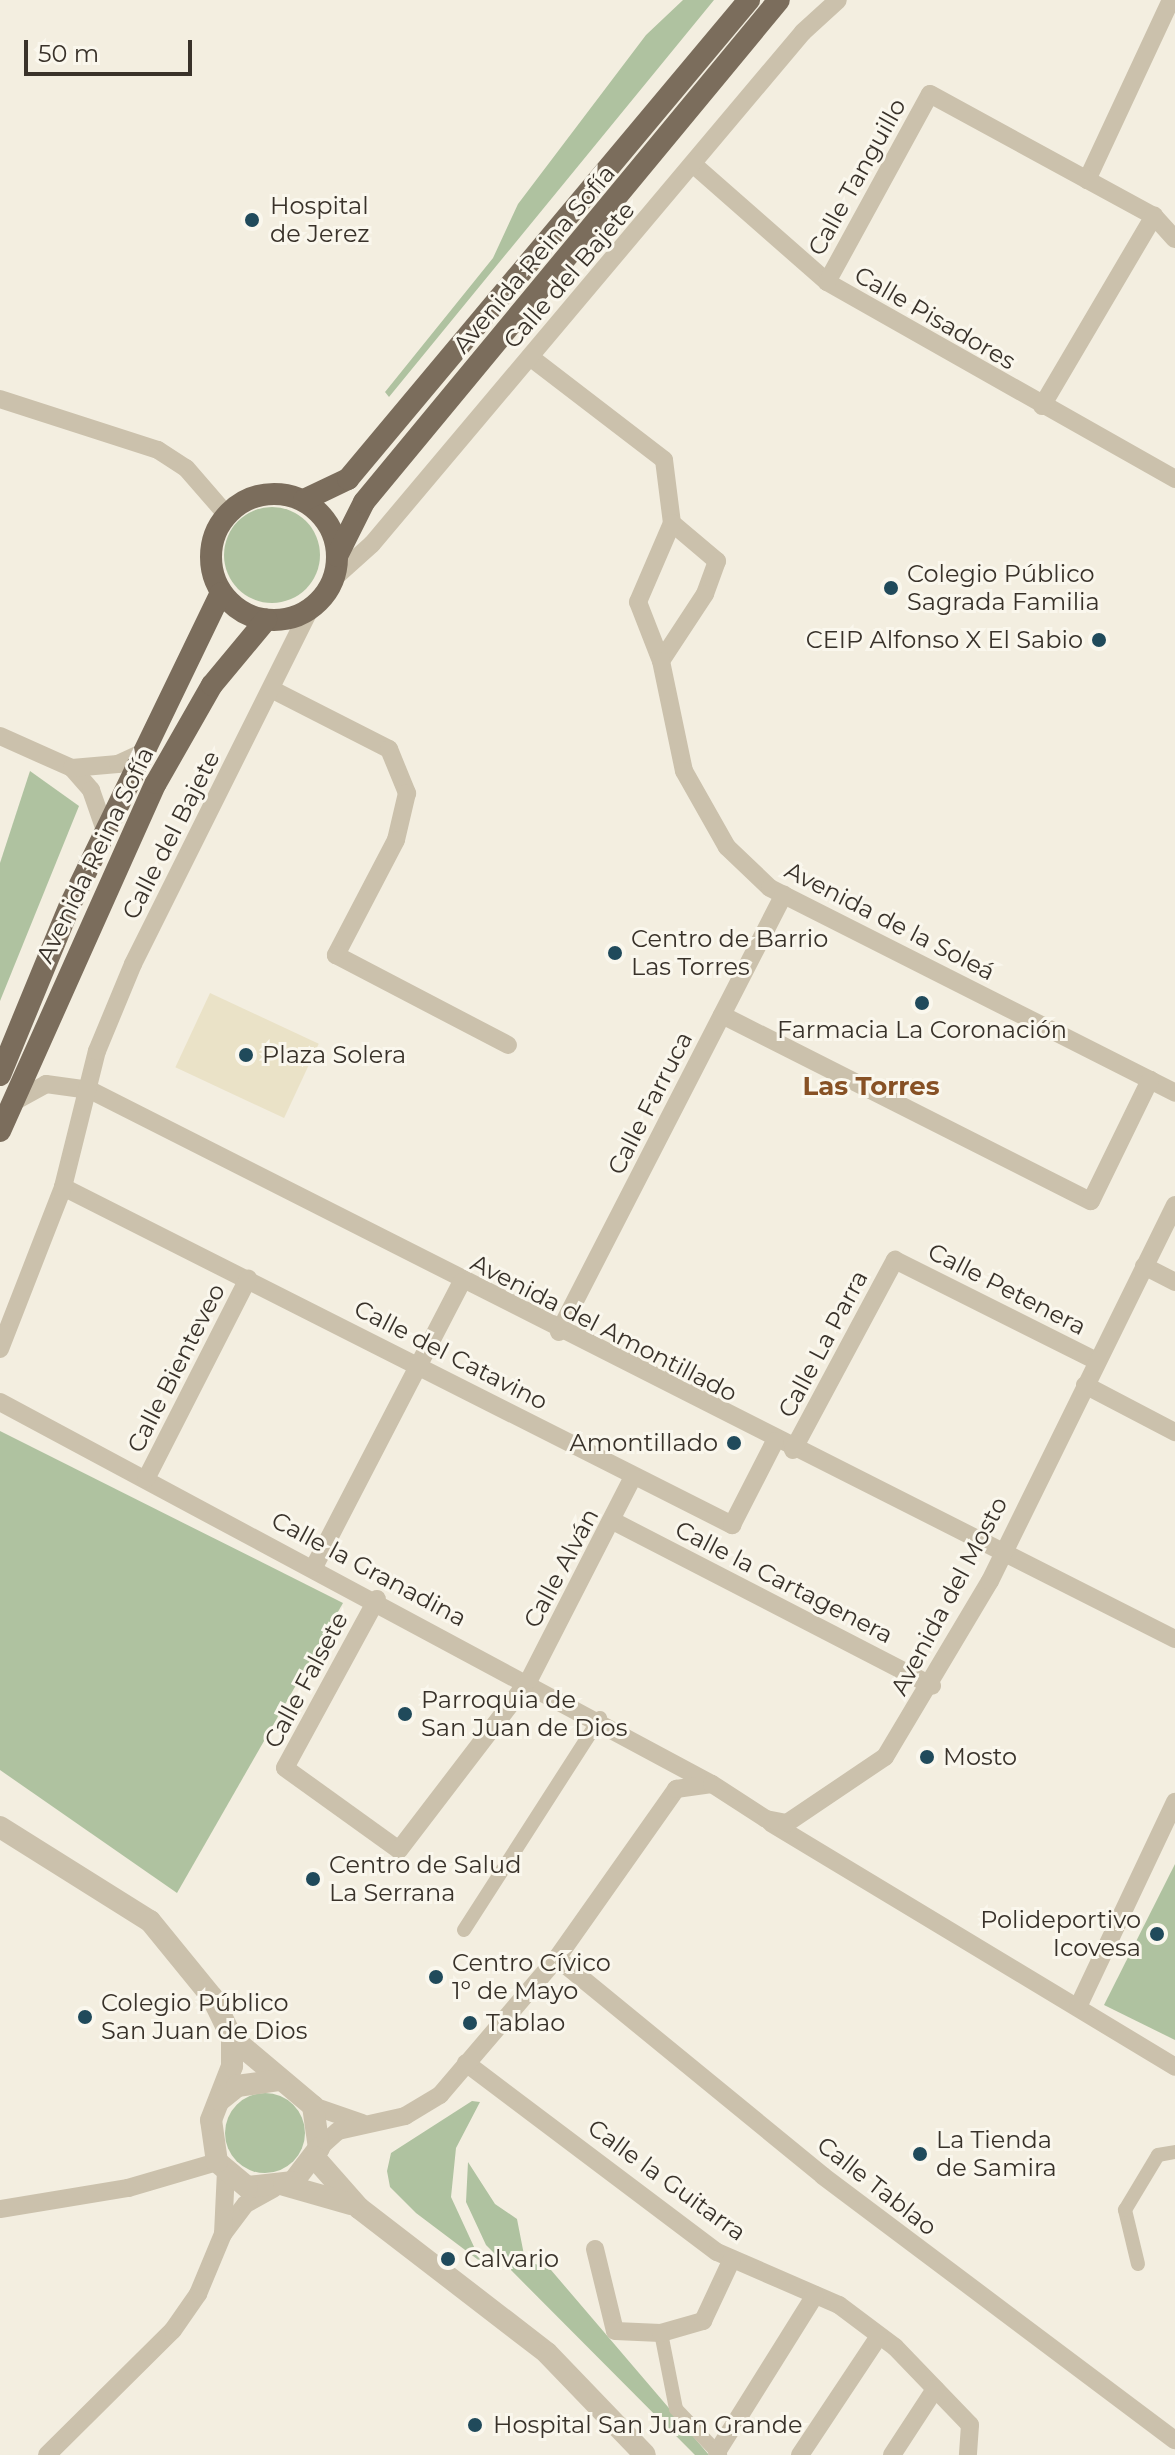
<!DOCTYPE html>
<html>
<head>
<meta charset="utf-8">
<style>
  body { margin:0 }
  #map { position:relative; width:1175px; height:2455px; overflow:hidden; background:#f3eee0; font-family:Montserrat,sans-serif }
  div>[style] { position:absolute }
  .green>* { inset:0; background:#afc2a0 }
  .round { border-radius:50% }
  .plaza>* { inset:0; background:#eae2c7; transform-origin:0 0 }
  .pedestrian>* { height:14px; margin:-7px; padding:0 7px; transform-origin:7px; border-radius:7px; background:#cbc1ac }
  .minor>* { height:18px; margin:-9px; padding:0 9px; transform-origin:9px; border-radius:9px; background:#cbc1ac }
  .tertiary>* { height:22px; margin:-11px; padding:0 11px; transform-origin:11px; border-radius:11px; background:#cbc1ac }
  .primary>* { height:22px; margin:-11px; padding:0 11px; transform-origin:11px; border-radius:11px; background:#7b6d5c }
  .primary>.ring { margin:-11px; padding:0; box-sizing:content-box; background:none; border:22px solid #7b6d5c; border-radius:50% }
  .dots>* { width:22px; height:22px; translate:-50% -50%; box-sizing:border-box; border:4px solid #faf7ed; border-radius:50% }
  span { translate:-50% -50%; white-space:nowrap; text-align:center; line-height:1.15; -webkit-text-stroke:6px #faf7ed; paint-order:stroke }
  .street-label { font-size:24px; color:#39322a }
  .poi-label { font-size:24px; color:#39322a }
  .left { translate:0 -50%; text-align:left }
  .right { translate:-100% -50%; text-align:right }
  .neighbourhood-label { font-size:26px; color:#875125; font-weight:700 }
  .scale { position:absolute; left:24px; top:40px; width:168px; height:36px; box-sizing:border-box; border:4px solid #39322a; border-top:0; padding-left:10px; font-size:24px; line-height:28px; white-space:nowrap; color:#39322a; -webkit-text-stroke:6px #faf7ed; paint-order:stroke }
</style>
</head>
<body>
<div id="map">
  <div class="green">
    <div style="clip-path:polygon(683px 0,714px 0,389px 397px,385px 392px,493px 258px,518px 204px,646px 35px)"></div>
    <div class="round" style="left:224px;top:507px;width:96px;height:96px"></div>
    <div style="clip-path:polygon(30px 771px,79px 806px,0 1001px,0 863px)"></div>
    <div style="clip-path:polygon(0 1431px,343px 1603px,177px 1893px,0 1770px)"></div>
    <div style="clip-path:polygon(1175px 1864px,1175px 2040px,1104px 2005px)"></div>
    <div class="round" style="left:225px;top:2093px;width:80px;height:80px"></div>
    <div style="clip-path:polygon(472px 2101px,480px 2102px,456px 2148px,451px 2197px,481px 2262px,416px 2213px,390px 2187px,387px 2171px,391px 2153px)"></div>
    <div style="clip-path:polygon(468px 2162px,495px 2204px,517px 2219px,525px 2260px,551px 2270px,709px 2455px,695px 2455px,486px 2245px,466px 2202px)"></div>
  </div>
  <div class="plaza">
    <div style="left:210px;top:993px;width:120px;height:82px;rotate:25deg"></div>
  </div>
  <div class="pedestrian">
    <div style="left:464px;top:1930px;width:252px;rotate:-57.3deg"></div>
    <div style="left:1138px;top:2264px;width:56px;rotate:-103.5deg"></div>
    <div style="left:1125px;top:2210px;width:64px;rotate:-59deg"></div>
    <div style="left:1158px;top:2155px;width:17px;rotate:-10deg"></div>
    <div style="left:661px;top:2333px;width:77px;rotate:78.8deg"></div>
    <div style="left:676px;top:2409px;width:64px;rotate:46.3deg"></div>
  </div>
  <div class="minor">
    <div style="left:694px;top:165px;width:177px;rotate:41.3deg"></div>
    <div style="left:827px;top:282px;width:400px;rotate:29.5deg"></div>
    <div style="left:1087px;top:180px;width:199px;rotate:-65deg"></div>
    <div style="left:827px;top:282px;width:214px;rotate:-61.3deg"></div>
    <div style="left:930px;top:94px;width:255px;rotate:28.6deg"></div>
    <div style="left:1154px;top:216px;width:31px;rotate:48deg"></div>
    <div style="left:530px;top:357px;width:169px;rotate:37.5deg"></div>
    <div style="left:664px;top:460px;width:64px;rotate:82.8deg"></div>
    <div style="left:672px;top:523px;width:59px;rotate:40.2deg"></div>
    <div style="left:717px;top:561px;width:35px;rotate:110deg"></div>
    <div style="left:705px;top:594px;width:80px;rotate:123.3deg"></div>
    <div style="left:0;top:399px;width:166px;rotate:17.9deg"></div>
    <div style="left:158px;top:450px;width:33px;rotate:33deg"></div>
    <div style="left:186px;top:468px;width:61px;rotate:49deg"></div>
    <div style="left:1042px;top:406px;width:221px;rotate:-59.5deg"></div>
    <div style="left:672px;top:523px;width:86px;rotate:113.3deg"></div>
    <div style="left:638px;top:602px;width:63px;rotate:68.7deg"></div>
    <div style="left:661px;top:661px;width:112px;rotate:78.2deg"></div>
    <div style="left:684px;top:771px;width:87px;rotate:60.5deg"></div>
    <div style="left:727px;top:847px;width:59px;rotate:43.6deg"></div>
    <div style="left:770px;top:888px;width:454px;rotate:26.8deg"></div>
    <div style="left:333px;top:579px;width:52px;rotate:-41.9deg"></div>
    <div style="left:372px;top:544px;width:669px;rotate:-49.91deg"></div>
    <div style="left:803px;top:32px;width:47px;rotate:-42.4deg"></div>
    <div style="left:275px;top:691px;width:128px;rotate:27deg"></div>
    <div style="left:389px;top:749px;width:48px;rotate:67.8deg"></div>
    <div style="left:407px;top:793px;width:48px;rotate:103.2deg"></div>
    <div style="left:396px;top:840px;width:130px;rotate:117.6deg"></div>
    <div style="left:336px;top:955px;width:194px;rotate:27.6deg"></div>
    <div style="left:0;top:736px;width:79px;rotate:24deg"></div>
    <div style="left:72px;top:768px;width:29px;rotate:49deg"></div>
    <div style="left:91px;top:790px;width:46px;rotate:70.8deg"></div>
    <div style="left:72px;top:768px;width:46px;rotate:-5deg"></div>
    <div style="left:118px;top:764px;width:33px;rotate:-25deg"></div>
    <div style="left:722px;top:1015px;width:413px;rotate:26.8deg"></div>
    <div style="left:1091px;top:1201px;width:135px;rotate:-64deg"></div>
    <div style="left:12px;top:1103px;width:39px;rotate:-29deg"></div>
    <div style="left:46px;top:1084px;width:44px;rotate:7.8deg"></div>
    <div style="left:90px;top:1090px;width:1216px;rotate:26.84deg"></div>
    <div style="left:63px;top:1187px;width:750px;rotate:26.8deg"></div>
    <div style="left:732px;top:1525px;width:94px;rotate:-62.9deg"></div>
    <div style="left:1144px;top:1266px;width:35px;rotate:27deg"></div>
    <div style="left:559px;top:1332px;width:492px;rotate:-62.8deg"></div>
    <div style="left:0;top:1349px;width:174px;rotate:-68.7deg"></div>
    <div style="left:63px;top:1187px;width:140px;rotate:-76deg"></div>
    <div style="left:97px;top:1051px;width:94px;rotate:-67.5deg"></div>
    <div style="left:133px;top:964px;width:397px;rotate:-63.5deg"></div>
    <div style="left:1085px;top:1385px;width:102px;rotate:27.6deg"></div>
    <div style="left:0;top:1402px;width:806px;rotate:28.22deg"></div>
    <div style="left:793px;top:1450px;width:216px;rotate:-61.8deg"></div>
    <div style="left:895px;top:1260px;width:226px;rotate:26.6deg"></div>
    <div style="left:146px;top:1479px;width:225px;rotate:-63deg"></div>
    <div style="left:613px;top:1521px;width:359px;rotate:27.3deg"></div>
    <div style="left:314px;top:1567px;width:321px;rotate:-62.6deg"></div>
    <div style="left:377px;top:1599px;width:192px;rotate:118.6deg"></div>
    <div style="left:285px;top:1768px;width:140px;rotate:35.7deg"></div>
    <div style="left:399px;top:1850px;width:214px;rotate:-52.6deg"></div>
    <div style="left:529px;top:1680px;width:228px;rotate:-62.9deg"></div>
    <div style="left:771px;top:1823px;width:472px;rotate:31.1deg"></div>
    <div style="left:557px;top:1958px;width:344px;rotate:39.3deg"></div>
    <div style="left:823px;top:2176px;width:440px;rotate:36.9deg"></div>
    <div style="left:1078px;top:2007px;width:227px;rotate:-64.7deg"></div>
    <div style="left:466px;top:2063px;width:314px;rotate:37deg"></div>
    <div style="left:717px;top:2252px;width:133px;rotate:23.5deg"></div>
    <div style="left:839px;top:2305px;width:70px;rotate:36.9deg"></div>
    <div style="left:895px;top:2347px;width:108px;rotate:46.1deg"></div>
    <div style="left:970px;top:2425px;width:30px;rotate:94deg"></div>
    <div style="left:313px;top:2106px;width:52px;rotate:19.1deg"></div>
    <div style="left:319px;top:2148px;width:25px;rotate:-42deg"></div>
    <div style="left:338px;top:2131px;width:69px;rotate:-12.6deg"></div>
    <div style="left:405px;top:2116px;width:41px;rotate:-31deg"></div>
    <div style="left:440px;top:2095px;width:180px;rotate:-49.5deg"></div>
    <div style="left:557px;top:1958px;width:207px;rotate:-54.8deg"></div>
    <div style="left:676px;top:1789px;width:36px;rotate:-8deg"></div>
    <div style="left:712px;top:1784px;width:64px;rotate:32.9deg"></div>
    <div style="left:766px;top:1819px;width:21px;rotate:11deg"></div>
    <div style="left:787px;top:1823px;width:118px;rotate:-34deg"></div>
    <div style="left:885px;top:1757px;width:205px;rotate:-59.2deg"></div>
    <div style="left:990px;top:1581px;width:419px;rotate:-63.8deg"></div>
    <div style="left:0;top:2209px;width:130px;rotate:-9.3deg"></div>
    <div style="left:128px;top:2188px;width:93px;rotate:-16.3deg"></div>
    <div style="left:223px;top:2234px;width:38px;rotate:-53deg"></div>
    <div style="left:246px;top:2204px;width:31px;rotate:-29deg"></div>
    <div style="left:595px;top:2249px;width:84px;rotate:76.3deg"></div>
    <div style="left:615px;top:2331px;width:46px;rotate:2.5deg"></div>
    <div style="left:661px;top:2333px;width:44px;rotate:-15.9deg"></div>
    <div style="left:703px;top:2321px;width:68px;rotate:-64.9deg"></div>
    <div style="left:717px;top:2452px;width:185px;rotate:-58deg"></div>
    <div style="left:47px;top:2455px;width:177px;rotate:-44.8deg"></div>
    <div style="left:173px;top:2330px;width:44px;rotate:-55.2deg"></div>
    <div style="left:198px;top:2294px;width:65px;rotate:-67.4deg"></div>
    <div style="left:223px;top:2234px;width:63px;rotate:-87.3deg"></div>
    <div style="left:800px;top:2455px;width:143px;rotate:-56.4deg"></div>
    <div style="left:892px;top:2455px;width:79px;rotate:-56.9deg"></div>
  </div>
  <div class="tertiary">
    <div style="left:0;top:1827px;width:177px;rotate:32.1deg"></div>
    <div style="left:150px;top:1921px;width:98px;rotate:50.8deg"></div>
    <div style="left:212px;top:1997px;width:46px;rotate:64deg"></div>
    <div style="left:232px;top:2038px;width:106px;rotate:40deg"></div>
    <div style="left:313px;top:2106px;width:42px;rotate:81.9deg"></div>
    <div style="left:319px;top:2148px;width:43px;rotate:127.4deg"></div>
    <div style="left:293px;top:2182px;width:46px;rotate:173.8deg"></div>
    <div style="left:247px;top:2187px;width:39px;rotate:-140deg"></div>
    <div style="left:217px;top:2162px;width:42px;rotate:-98.1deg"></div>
    <div style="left:211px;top:2120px;width:58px;rotate:-68.7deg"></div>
    <div style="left:232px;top:2066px;width:28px;rotate:-90deg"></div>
    <div style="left:220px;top:2100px;width:22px;rotate:-39deg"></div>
    <div style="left:237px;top:2086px;width:42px;rotate:-8.1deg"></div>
    <div style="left:314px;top:2157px;width:68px;rotate:48.6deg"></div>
    <div style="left:359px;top:2208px;width:237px;rotate:37.6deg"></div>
    <div style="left:547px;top:2353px;width:141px;rotate:46.1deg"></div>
    <div style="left:284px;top:2185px;width:70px;rotate:15.8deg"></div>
  </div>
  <div class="primary">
    <div class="ring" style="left:211px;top:494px;width:104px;height:104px"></div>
    <div style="left:304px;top:500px;width:49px;rotate:-25.5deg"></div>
    <div style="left:348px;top:479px;width:625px;rotate:-50.07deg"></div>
    <div style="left:337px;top:556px;width:60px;rotate:-63.4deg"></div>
    <div style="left:364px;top:502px;width:651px;rotate:-50.42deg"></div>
    <div style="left:0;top:1075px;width:186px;rotate:-67.6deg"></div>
    <div style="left:71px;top:903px;width:344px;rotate:-64.2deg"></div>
    <div style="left:0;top:1131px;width:381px;rotate:-65.9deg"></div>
    <div style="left:156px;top:783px;width:113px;rotate:-60.3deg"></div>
    <div style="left:212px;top:685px;width:85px;rotate:-50.3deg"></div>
  </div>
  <div class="dots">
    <div style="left:252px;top:220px;background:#204a5b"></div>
    <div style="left:891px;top:588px;background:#204a5b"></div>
    <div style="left:1099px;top:640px;background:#204a5b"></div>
    <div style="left:615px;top:953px;background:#204a5b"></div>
    <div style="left:922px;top:1003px;background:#204a5b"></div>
    <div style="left:246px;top:1055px;background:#204a5b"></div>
    <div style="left:734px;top:1443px;background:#204a5b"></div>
    <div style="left:405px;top:1714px;background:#204a5b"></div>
    <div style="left:927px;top:1757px;background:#204a5b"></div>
    <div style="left:313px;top:1879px;background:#204a5b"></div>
    <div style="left:1157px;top:1934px;background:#204a5b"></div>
    <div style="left:436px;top:1977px;background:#204a5b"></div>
    <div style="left:85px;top:2017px;background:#204a5b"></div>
    <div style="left:470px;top:2023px;background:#204a5b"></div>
    <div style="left:920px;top:2154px;background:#204a5b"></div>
    <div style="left:448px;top:2259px;background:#204a5b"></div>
    <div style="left:475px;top:2425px;background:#204a5b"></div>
  </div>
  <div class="street-label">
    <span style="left:857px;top:177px;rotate:-61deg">Calle Tanguillo</span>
    <span style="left:534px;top:259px;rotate:-50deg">Avenida Reina Sofía</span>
    <span style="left:569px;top:275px;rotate:-49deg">Calle del Bajete</span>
    <span style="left:935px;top:318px;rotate:30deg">Calle Pisadores</span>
    <span style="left:171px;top:835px;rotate:-63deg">Calle del Bajete</span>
    <span style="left:95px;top:855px;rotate:-64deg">Avenida Reina Sofía</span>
    <span style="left:890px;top:921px;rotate:27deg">Avenida de la Soleá</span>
    <span style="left:650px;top:1103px;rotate:-63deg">Calle Farruca</span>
    <span style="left:1007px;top:1289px;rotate:27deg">Calle Petenera</span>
    <span style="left:604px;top:1328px;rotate:27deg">Avenida del Amontillado</span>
    <span style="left:823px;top:1344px;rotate:-62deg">Calle La Parra</span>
    <span style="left:451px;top:1355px;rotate:27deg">Calle del Catavino</span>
    <span style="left:176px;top:1368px;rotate:-63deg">Calle Bienteveo</span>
    <span style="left:561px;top:1568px;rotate:-62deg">Calle Alván</span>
    <span style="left:369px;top:1569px;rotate:28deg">Calle la Granadina</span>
    <span style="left:784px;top:1582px;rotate:27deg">Calle la Cartagenera</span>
    <span style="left:949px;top:1596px;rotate:-62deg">Avenida del Mosto</span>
    <span style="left:306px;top:1680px;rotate:-62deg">Calle Falsete</span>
    <span style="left:667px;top:2180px;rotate:36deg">Calle la Guitarra</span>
    <span style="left:877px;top:2186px;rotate:38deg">Calle Tablao</span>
  </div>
  <div class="poi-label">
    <span class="left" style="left:270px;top:220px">Hospital<br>de Jerez</span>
    <span class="left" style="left:907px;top:588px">Colegio Público<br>Sagrada Familia</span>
    <span class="right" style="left:1083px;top:640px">CEIP Alfonso X El Sabio</span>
    <span class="left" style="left:631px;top:953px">Centro de Barrio<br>Las Torres</span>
    <span style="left:922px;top:1030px">Farmacia La Coronación</span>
    <span class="left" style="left:262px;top:1055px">Plaza Solera</span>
    <span class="right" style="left:718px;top:1443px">Amontillado</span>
    <span class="left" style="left:421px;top:1714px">Parroquia de<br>San Juan de Dios</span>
    <span class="left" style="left:943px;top:1757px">Mosto</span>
    <span class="left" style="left:329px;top:1879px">Centro de Salud<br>La Serrana</span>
    <span class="right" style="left:1141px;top:1934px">Polideportivo<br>Icovesa</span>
    <span class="left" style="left:452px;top:1977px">Centro Cívico<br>1º de Mayo</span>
    <span class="left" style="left:101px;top:2017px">Colegio Público<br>San Juan de Dios</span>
    <span class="left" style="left:486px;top:2023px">Tablao</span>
    <span class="left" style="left:936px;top:2154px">La Tienda<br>de Samira</span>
    <span class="left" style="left:464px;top:2259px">Calvario</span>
    <span class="left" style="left:493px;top:2425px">Hospital San Juan Grande</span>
  </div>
  <div class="neighbourhood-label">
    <span style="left:871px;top:1087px">Las Torres</span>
  </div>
  <div class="scale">50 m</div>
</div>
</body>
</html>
